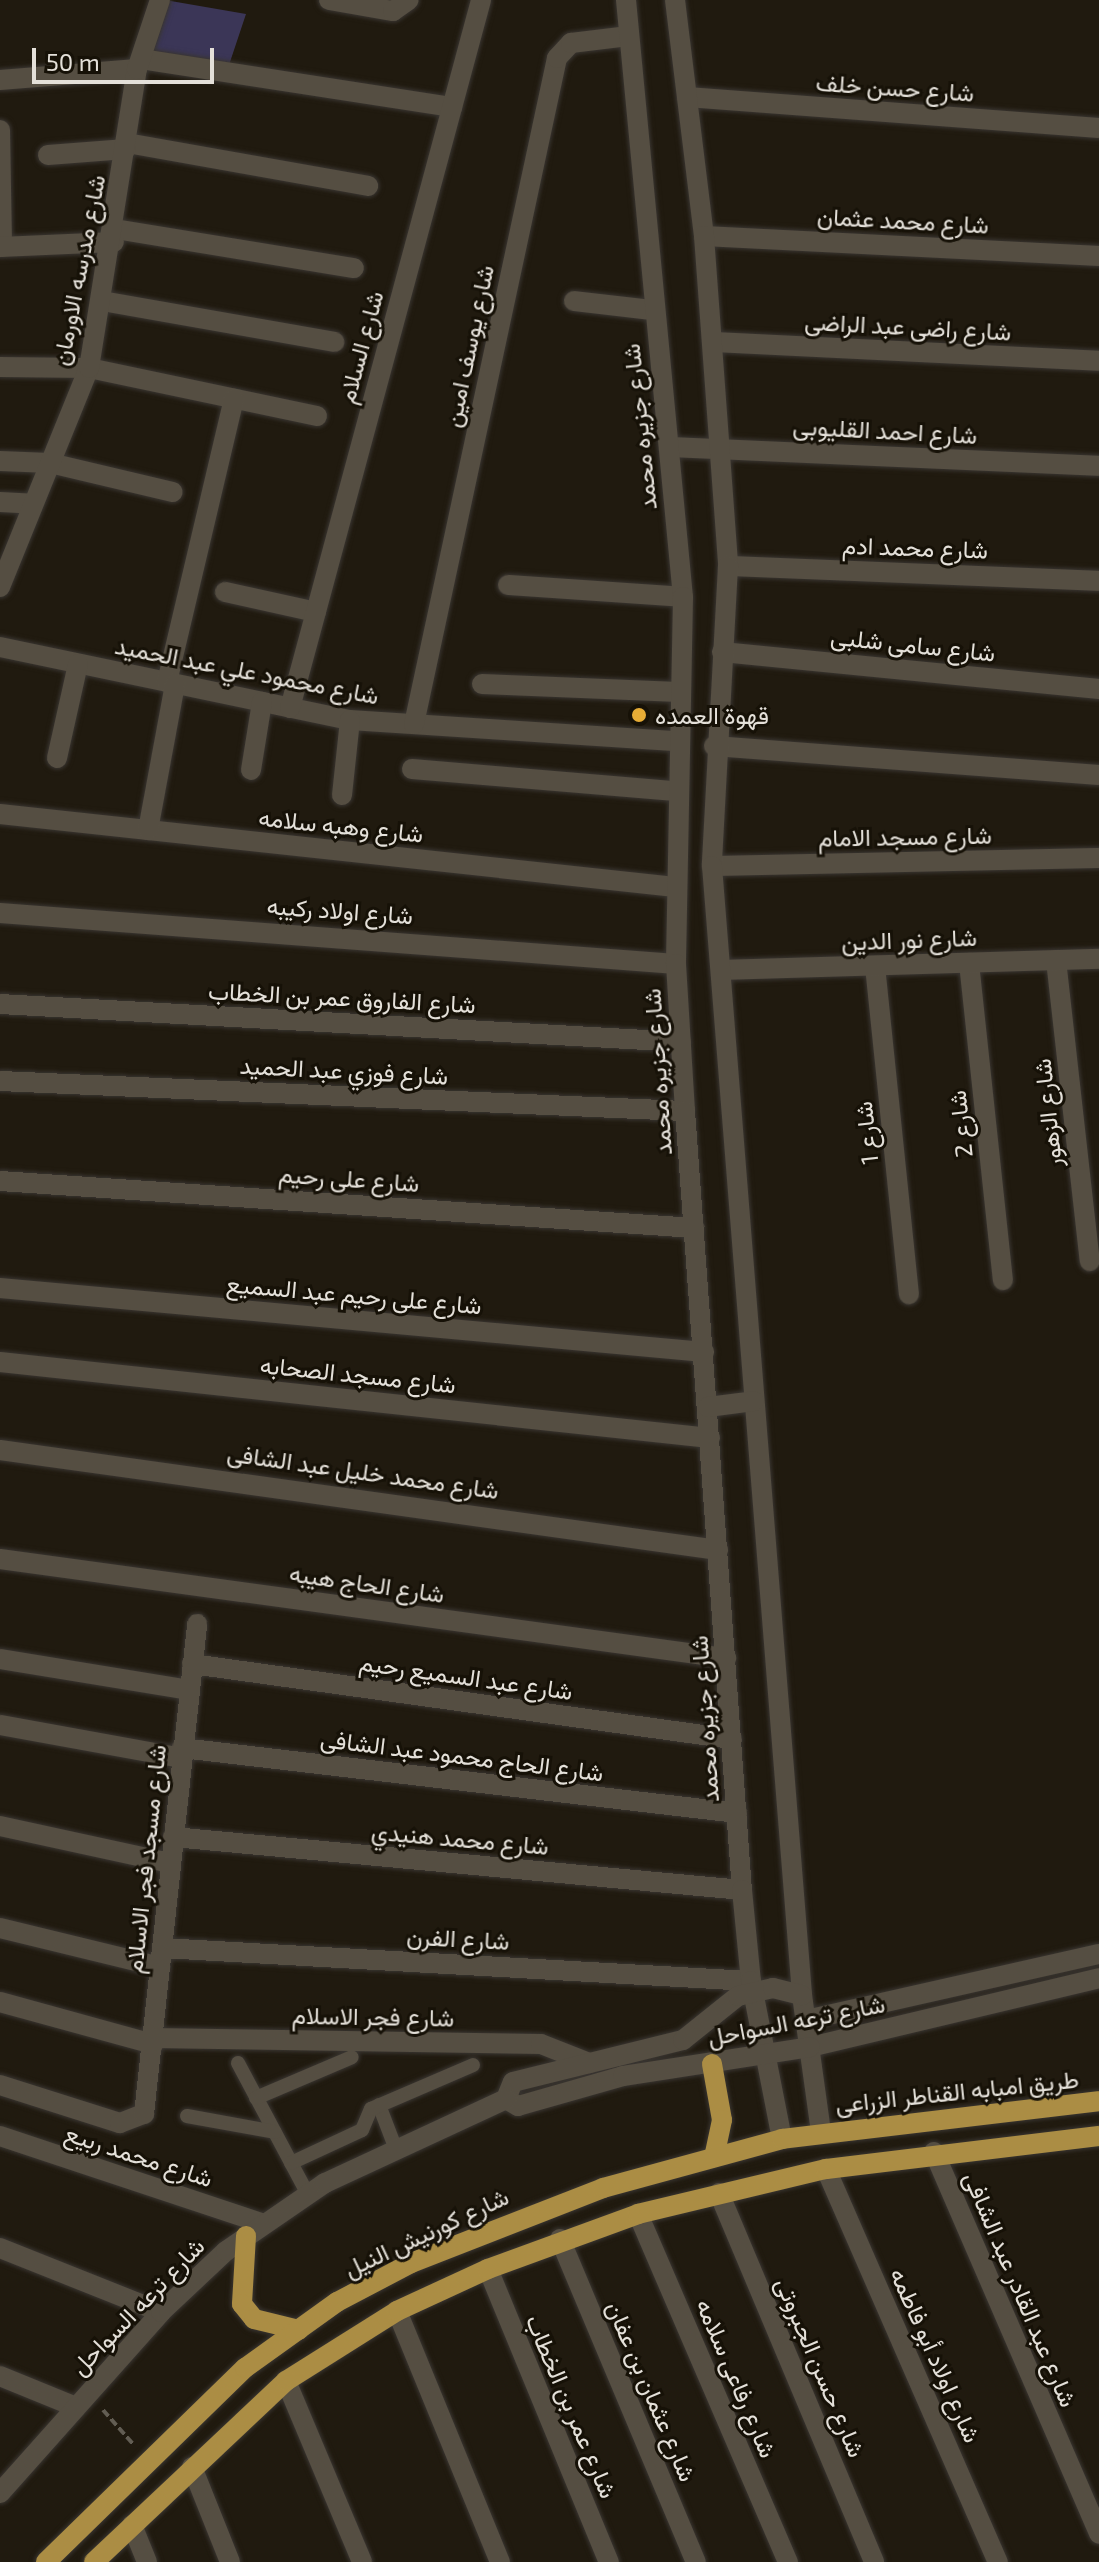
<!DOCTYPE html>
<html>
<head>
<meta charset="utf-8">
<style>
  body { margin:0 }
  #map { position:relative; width:1099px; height:2562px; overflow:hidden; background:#201a0f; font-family:"Exo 2",Vazirmatn,sans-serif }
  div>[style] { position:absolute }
  .building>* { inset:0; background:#3b3657 }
  .path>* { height:4px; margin-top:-2px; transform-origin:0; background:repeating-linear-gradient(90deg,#625d53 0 8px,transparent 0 12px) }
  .roads { filter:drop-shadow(0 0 2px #393531) drop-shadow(0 0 2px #393531) }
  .lane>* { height:14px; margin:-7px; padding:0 7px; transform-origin:7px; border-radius:7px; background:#554e42 }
  .street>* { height:20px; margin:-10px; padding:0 10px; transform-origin:10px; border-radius:10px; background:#554e42 }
  .secondary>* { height:20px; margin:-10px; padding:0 10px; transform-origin:10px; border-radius:10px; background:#554e42 }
  .primary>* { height:20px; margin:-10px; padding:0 10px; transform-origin:10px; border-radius:10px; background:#ab8d44 }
  .dots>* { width:22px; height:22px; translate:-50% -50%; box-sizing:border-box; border:4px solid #161107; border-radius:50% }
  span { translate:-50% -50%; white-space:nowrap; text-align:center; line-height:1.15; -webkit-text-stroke:6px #161107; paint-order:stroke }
  .street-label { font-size:24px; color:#e4e0d9 }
  .poi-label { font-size:24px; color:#e4e0d9 }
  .left { translate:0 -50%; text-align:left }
  .scale { position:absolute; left:32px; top:48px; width:182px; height:36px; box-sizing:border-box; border:4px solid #e4e0d9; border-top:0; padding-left:10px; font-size:24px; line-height:28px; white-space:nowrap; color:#e4e0d9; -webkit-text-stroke:6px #161107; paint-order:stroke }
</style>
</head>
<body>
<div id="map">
  <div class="building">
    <div style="clip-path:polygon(165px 0,246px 14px,228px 68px,145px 55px)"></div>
  </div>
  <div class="path">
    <div style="left:103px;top:2410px;width:47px;rotate:48.5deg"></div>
  </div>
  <div class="roads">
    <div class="lane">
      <div style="left:238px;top:2063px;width:147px;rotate:62deg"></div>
      <div style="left:256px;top:2098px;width:104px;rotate:-23.1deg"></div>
      <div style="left:379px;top:2105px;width:45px;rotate:69.1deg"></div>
      <div style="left:187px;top:2116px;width:89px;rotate:10.3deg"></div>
      <div style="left:291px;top:2163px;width:78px;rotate:-24.9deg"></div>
      <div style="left:362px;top:2130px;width:23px;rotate:-67deg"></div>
      <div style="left:371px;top:2109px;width:111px;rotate:-23.3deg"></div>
    </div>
    <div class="street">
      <div style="left:329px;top:0;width:65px;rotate:9.8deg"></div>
      <div style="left:393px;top:11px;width:19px;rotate:-35deg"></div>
      <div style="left:141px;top:59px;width:315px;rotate:8.8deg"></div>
      <div style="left:0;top:80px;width:137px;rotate:-4.6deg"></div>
      <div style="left:687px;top:97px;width:413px;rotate:4.3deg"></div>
      <div style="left:0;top:130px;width:117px;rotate:89deg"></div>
      <div style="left:127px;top:143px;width:245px;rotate:10.1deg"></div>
      <div style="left:48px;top:155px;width:78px;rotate:-4.4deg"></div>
      <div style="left:115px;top:229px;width:242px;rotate:9.3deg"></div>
      <div style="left:704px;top:236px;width:396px;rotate:2.9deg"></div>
      <div style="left:0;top:247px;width:114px;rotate:-2.5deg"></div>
      <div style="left:102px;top:301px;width:236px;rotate:10deg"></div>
      <div style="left:574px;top:301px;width:79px;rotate:6.6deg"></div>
      <div style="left:714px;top:342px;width:385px;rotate:2.8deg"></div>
      <div style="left:0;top:367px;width:89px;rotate:0.6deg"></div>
      <div style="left:89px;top:368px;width:233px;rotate:11.9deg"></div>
      <div style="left:669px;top:447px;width:430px;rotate:2.5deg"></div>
      <div style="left:0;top:461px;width:50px;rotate:2.3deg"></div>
      <div style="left:50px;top:463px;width:126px;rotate:13.3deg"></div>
      <div style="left:0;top:502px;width:33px;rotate:3deg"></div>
      <div style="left:728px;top:566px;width:371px;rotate:2.3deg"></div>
      <div style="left:508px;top:585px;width:175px;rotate:3.9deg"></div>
      <div style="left:0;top:587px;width:236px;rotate:-67.9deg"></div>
      <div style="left:89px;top:368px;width:303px;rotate:-80.9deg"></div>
      <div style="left:137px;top:69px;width:73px;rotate:-71.6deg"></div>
      <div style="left:225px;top:592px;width:93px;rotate:12.4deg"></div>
      <div style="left:0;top:647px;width:358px;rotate:11.8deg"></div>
      <div style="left:350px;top:720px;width:328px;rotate:3.7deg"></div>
      <div style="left:722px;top:652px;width:379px;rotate:5.6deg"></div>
      <div style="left:167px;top:682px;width:291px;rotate:-76.7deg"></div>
      <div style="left:482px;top:684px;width:197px;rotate:2.3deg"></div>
      <div style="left:290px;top:708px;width:733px;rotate:-74.9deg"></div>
      <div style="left:414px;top:724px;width:681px;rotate:-77.88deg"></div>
      <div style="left:557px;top:58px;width:21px;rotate:-47deg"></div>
      <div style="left:571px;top:43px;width:58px;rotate:-6.9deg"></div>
      <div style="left:714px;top:746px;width:386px;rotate:4.3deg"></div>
      <div style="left:57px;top:758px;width:96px;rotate:-77.4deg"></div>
      <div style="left:412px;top:769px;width:264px;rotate:4.8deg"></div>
      <div style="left:251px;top:770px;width:69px;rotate:-80.8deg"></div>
      <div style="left:342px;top:795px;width:75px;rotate:-83.9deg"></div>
      <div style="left:0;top:814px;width:679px;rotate:6.17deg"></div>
      <div style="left:148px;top:830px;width:148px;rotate:-79.5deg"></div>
      <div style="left:712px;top:866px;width:387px;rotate:-1.2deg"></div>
      <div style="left:0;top:913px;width:678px;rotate:4.31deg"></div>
      <div style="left:1056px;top:960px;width:303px;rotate:83.6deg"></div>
      <div style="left:969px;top:963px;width:319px;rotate:83.9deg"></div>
      <div style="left:875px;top:966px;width:330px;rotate:84.1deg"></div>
      <div style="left:721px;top:970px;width:378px;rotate:-1.7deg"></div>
      <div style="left:0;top:1004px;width:682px;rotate:3.19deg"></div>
      <div style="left:0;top:1081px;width:686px;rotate:2.51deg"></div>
      <div style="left:0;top:1181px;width:696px;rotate:3.87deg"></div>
      <div style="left:0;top:1288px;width:707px;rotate:5.19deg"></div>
      <div style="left:0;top:1362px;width:714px;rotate:6.11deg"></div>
      <div style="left:0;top:1450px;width:725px;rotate:7.93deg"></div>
      <div style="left:0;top:1559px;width:733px;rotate:7.77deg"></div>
      <div style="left:0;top:1659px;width:192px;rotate:9.3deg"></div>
      <div style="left:192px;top:1664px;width:545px;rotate:7.91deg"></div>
      <div style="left:0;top:1725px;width:184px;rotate:10.3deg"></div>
      <div style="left:182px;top:1748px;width:559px;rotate:6.68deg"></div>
      <div style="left:0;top:1826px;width:174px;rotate:12.3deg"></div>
      <div style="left:173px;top:1837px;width:571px;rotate:5.32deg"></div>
      <div style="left:0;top:1928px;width:165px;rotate:13.7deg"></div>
      <div style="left:162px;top:1948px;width:590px;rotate:3.21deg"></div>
      <div style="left:0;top:2002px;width:159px;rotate:15.4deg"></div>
      <div style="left:806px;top:2020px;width:300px;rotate:-12.7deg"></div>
      <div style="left:153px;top:2038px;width:388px;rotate:0.9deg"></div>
      <div style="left:541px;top:2044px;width:52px;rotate:21.6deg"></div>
      <div style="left:810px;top:2047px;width:297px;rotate:-13.4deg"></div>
      <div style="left:0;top:2085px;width:126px;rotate:17.6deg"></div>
      <div style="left:120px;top:2123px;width:26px;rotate:-21deg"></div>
      <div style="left:144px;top:2114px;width:493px;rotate:-83.8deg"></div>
      <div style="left:0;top:2136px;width:276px;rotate:18.4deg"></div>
      <div style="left:934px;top:2152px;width:416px;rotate:66.6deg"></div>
      <div style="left:826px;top:2169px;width:429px;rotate:66.4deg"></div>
      <div style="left:719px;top:2193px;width:400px;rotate:67.2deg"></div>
      <div style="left:638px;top:2214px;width:379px;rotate:66.7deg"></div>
      <div style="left:560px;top:2239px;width:350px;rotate:67.2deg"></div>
      <div style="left:0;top:2248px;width:173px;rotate:21.7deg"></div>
      <div style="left:488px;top:2269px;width:317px;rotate:67.6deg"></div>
      <div style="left:397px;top:2311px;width:271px;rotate:67.7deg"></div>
      <div style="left:0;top:2376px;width:82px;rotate:22.2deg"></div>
      <div style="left:286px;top:2381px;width:196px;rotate:67.2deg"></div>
      <div style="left:192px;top:2467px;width:102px;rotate:68.2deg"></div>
      <div style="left:132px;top:2525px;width:40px;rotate:68deg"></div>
    </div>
    <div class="secondary">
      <div style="left:626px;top:0;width:600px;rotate:84.55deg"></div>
      <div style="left:683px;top:597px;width:367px;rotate:91.1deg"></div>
      <div style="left:676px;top:964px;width:147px;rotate:86.5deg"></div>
      <div style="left:685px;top:1111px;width:781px;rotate:85.82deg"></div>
      <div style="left:742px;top:1890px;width:91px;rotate:84.4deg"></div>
      <div style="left:751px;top:1981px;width:161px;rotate:78.9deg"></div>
      <div style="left:675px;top:0;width:238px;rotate:83deg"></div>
      <div style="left:704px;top:236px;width:331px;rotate:85.8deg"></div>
      <div style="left:728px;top:566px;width:300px;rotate:93.1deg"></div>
      <div style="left:712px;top:866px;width:1133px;rotate:85.44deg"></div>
      <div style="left:802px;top:1995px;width:138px;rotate:82.1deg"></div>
      <div style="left:708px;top:1407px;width:46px;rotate:-7.4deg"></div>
      <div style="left:506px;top:2099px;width:18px;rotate:-68deg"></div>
      <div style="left:513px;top:2082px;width:175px;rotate:-13.9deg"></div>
      <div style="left:683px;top:2040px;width:70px;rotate:-38.7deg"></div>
      <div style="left:738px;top:1996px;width:36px;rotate:-13deg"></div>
      <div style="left:773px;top:1988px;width:30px;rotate:14deg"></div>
      <div style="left:506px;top:2099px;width:14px;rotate:30deg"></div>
      <div style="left:518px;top:2106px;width:109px;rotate:-15.9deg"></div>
      <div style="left:623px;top:2076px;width:189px;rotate:-8.8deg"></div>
      <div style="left:0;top:2493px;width:242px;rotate:-48.3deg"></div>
      <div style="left:161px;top:2312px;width:89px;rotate:-43.2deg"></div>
      <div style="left:226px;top:2251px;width:120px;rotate:-34.5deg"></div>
      <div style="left:325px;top:2183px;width:200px;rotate:-24.9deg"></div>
    </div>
    <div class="primary">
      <div style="left:712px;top:2064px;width:57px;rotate:79.9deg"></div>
      <div style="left:722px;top:2120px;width:38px;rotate:102deg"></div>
      <div style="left:246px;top:2236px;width:68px;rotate:93.4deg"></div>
      <div style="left:242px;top:2304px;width:19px;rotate:51deg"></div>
      <div style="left:254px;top:2319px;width:46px;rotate:13.7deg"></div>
      <div style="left:46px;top:2562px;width:278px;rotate:-44.3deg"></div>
      <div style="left:245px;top:2368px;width:113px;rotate:-35.7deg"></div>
      <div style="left:337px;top:2302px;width:84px;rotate:-27.8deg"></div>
      <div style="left:411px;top:2263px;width:206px;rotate:-21.3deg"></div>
      <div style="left:603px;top:2188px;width:186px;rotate:-15.3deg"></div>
      <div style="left:782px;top:2139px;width:319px;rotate:-6.8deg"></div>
      <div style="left:94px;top:2562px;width:264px;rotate:-43.3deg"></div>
      <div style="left:286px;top:2381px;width:131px;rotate:-32.2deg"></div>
      <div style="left:397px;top:2311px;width:100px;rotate:-24.8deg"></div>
      <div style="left:488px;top:2269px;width:160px;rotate:-20.1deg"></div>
      <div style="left:638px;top:2214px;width:193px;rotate:-13.5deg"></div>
      <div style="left:826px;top:2169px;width:275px;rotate:-6.9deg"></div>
    </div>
  </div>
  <div class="dots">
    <div style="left:639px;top:715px;background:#e6ac36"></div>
  </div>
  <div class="street-label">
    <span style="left:895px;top:87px;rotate:4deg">شارع حسن خلف</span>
    <span style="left:903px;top:220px;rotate:3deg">شارع محمد عثمان</span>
    <span style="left:78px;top:270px;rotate:-79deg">شارع مدرسه الاورمان</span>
    <span style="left:908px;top:326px;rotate:3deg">شارع راضى عبد الراضى</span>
    <span style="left:468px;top:346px;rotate:-78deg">شارع يوسف امين</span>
    <span style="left:360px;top:347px;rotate:-75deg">شارع السلام</span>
    <span style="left:639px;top:427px;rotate:-96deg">شارع جزيره محمد</span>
    <span style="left:885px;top:430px;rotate:3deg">شارع احمد القليوبى</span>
    <span style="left:915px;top:547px;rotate:2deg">شارع محمد ادم</span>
    <span style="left:913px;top:644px;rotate:6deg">شارع سامى شلبى</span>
    <span style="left:247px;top:670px;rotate:11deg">شارع محمود علي عبد الحميد</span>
    <span style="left:341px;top:825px;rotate:6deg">شارع وهبه سلامه</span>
    <span style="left:905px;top:836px;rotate:-1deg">شارع مسجد الامام</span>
    <span style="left:340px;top:910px;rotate:4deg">شارع اولاد ركيبه</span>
    <span style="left:909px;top:939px;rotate:-2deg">شارع نور الدين</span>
    <span style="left:342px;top:997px;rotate:3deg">شارع الفاروق عمر بن الخطاب</span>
    <span style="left:344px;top:1070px;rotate:3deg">شارع فوزي عبد الحميد</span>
    <span style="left:657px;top:1072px;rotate:-94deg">شارع جزيره محمد</span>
    <span style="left:1047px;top:1113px;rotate:-96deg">شارع الزهور</span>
    <span style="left:960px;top:1124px;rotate:-96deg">شارع 2</span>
    <span style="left:866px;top:1133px;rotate:-96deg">شارع 1</span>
    <span style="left:349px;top:1178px;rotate:4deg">شارع على رحيم</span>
    <span style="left:354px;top:1294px;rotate:5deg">شارع على رحيم عبد السميع</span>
    <span style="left:358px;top:1374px;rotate:6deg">شارع مسجد الصحابه</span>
    <span style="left:363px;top:1471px;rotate:8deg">شارع محمد خليل عبد الشافى</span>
    <span style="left:367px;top:1583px;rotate:8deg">شارع الحاج هيبه</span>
    <span style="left:466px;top:1676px;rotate:8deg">شارع عبد السميع رحيم</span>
    <span style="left:704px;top:1719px;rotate:-94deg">شارع جزيره محمد</span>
    <span style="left:462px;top:1755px;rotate:7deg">شارع الحاج محمود عبد الشافى</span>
    <span style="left:460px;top:1838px;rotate:5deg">شارع محمد هنيدي</span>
    <span style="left:145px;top:1859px;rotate:-84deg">شارع مسجد فجر الاسلام</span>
    <span style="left:458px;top:1938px;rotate:3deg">شارع الفرن</span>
    <span style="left:373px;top:2016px;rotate:1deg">شارع فجر الاسلام</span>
    <span style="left:796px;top:2020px;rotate:-11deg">شارع ترعه السواحل</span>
    <span style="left:957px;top:2091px;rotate:-6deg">طريق امبابه القناطر الزراعى</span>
    <span style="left:139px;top:2155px;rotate:18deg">شارع محمد ربيع</span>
    <span style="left:426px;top:2232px;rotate:-25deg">شارع كورنيش النيل</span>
    <span style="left:1021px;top:2289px;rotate:67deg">شارع عبد القادر عبد الشافى</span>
    <span style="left:137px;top:2306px;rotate:-46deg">شارع ترعه السواحل</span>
    <span style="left:936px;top:2355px;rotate:66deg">شارع اولاد أبو فاطمه</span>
    <span style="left:821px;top:2367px;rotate:67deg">شارع حسن الجبروتى</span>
    <span style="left:737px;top:2378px;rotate:67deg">شارع رفاعى سلامه</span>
    <span style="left:652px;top:2391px;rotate:67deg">شارع عثمان بن عفان</span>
    <span style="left:572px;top:2406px;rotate:67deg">شارع عمر بن الخطاب</span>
  </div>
  <div class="poi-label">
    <span class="left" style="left:655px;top:715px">قهوة العمده</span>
  </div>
  <div class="scale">50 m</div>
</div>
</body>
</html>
